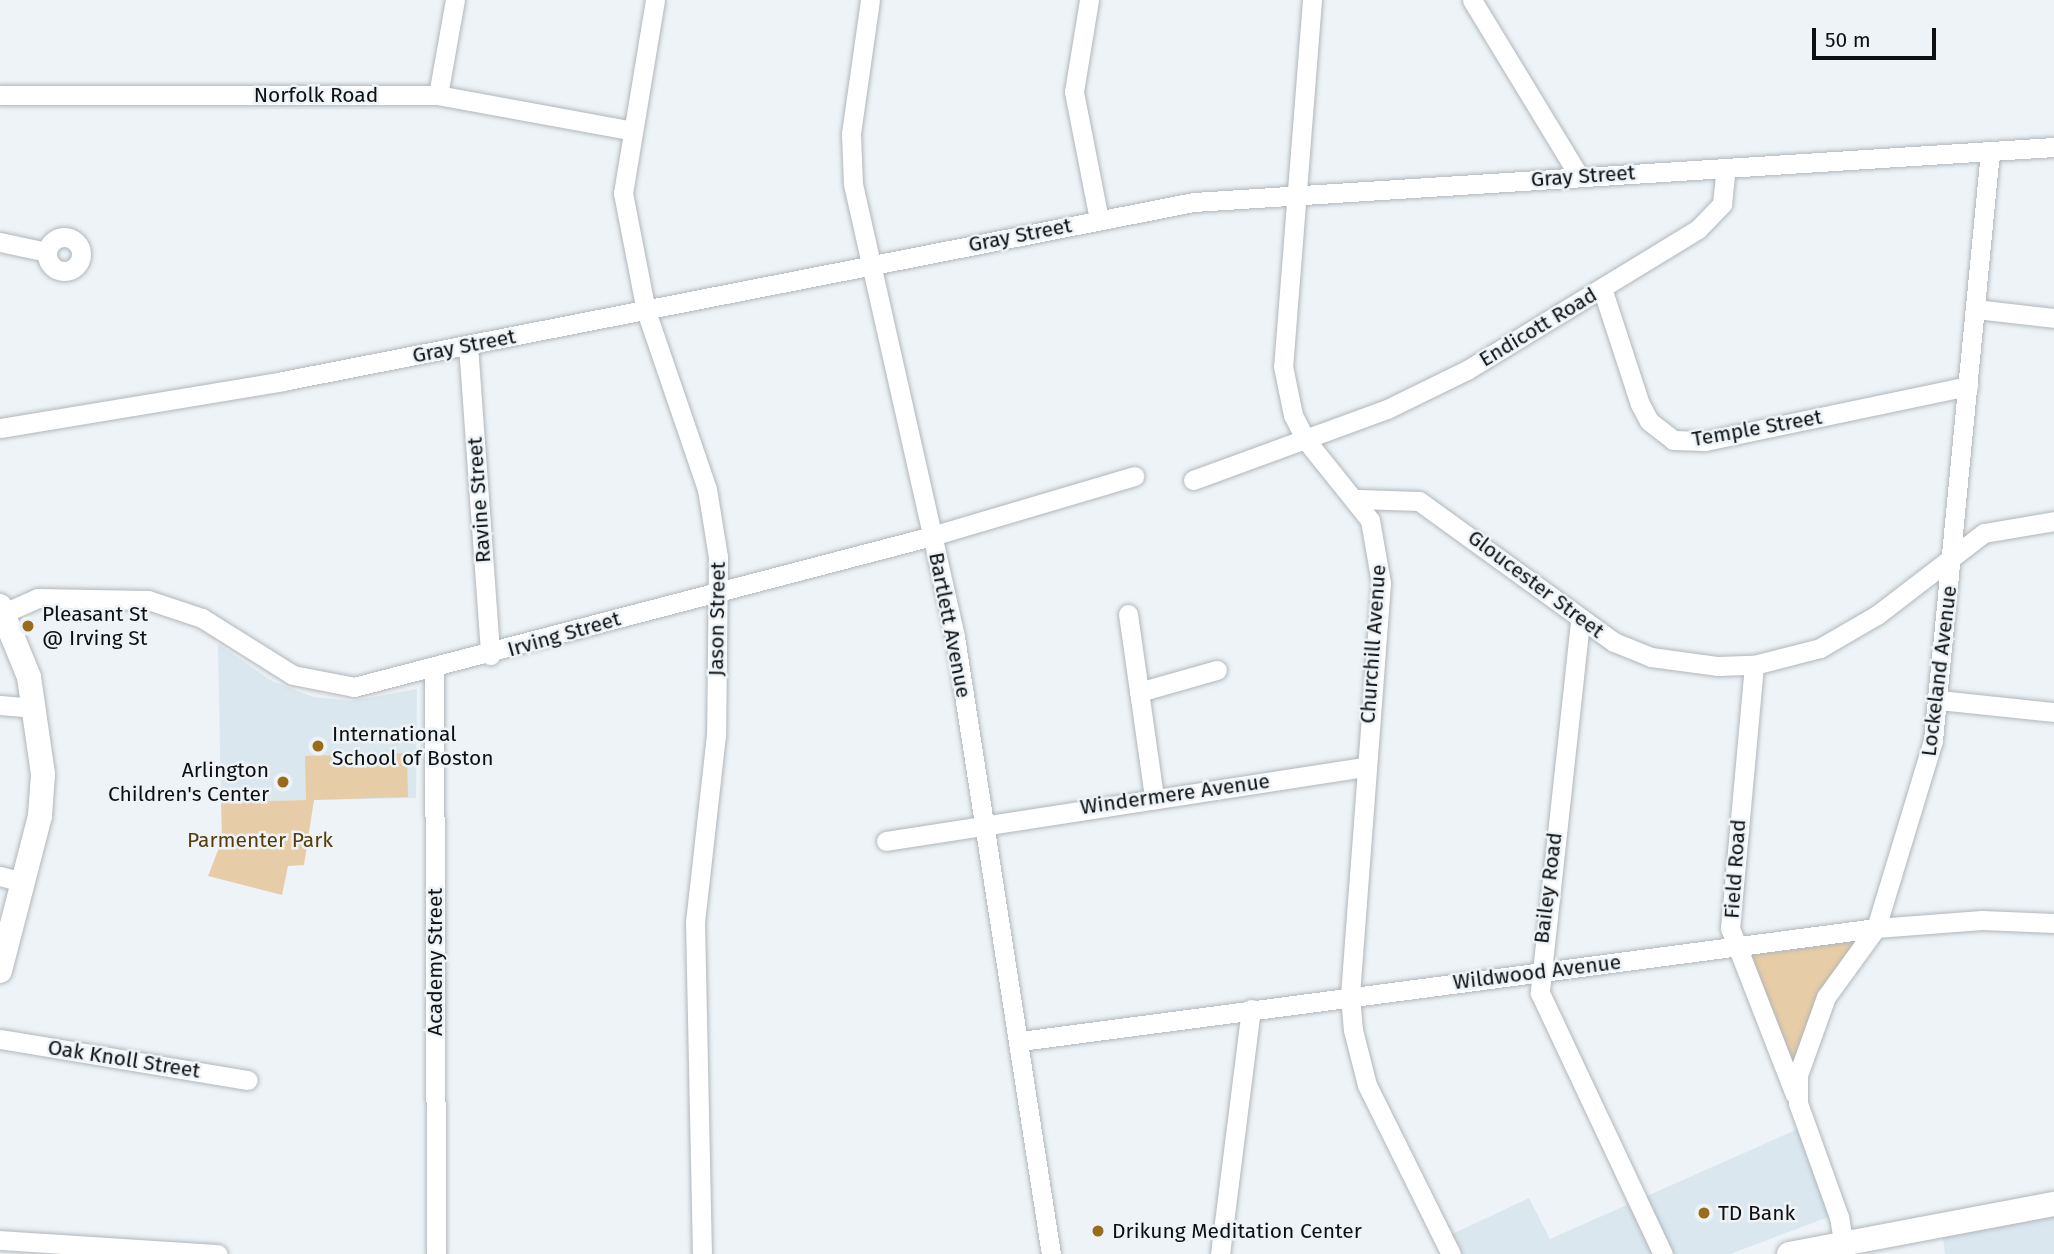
<!DOCTYPE html>
<html>
<head>
<meta charset="utf-8">
<style>
  body { margin:0 }
  #map { position:relative; width:2054px; height:1254px; overflow:hidden; background:#edf3f7; font-family:"Fira Sans",sans-serif }
  div>[style] { position:absolute }
  .built>* { inset:0; background:#dae7ef }
  .green>* { inset:0; background:#e7cda7 }
  .roads { filter:drop-shadow(0 0 2px #b1b6ba) drop-shadow(0 0 2px #b1b6ba) }
  .minor>* { height:19px; margin:-9.5px; padding:0 9.5px; transform-origin:9.5px; border-radius:9.5px; background:#fff }
  .minor>.ring { margin:-9.5px; padding:0; box-sizing:content-box; background:none; border:19px solid #fff; border-radius:50% }
  .major>* { height:24px; margin:-12px; padding:0 12px; transform-origin:12px; border-radius:12px; background:#fff }
  .dots>* { width:19px; height:19px; translate:-50% -50%; box-sizing:border-box; border:4px solid #edf3f7; border-radius:50% }
  span { translate:-50% -50%; white-space:nowrap; text-align:center; line-height:1.15; -webkit-text-stroke:5px #edf3f7; paint-order:stroke }
  .street-label { font-size:21px; color:#0d0f10 }
  .poi-label { font-size:21px; color:#0d0f10 }
  .left { translate:0 -50%; text-align:left }
  .right { translate:-100% -50%; text-align:right }
  .park-label { font-size:21px; color:#593c09 }
  .scale { position:absolute; left:1812px; top:28px; width:124px; height:32px; box-sizing:border-box; border:4px solid #0d0f10; border-top:0; padding-left:9px; font-size:21px; line-height:24px; white-space:nowrap; color:#0d0f10; -webkit-text-stroke:5px #edf3f7; paint-order:stroke }
</style>
</head>
<body>
<div id="map">
  <div class="built">
    <div style="clip-path:polygon(218px 644px,272px 681px,313px 697px,351px 701px,417px 689px,416px 798px,221px 802px)"></div>
    <div style="clip-path:polygon(1800px 1128px,1831px 1216px,1730px 1254px,1457px 1254px,1448px 1236px,1529px 1198px,1550px 1239px)"></div>
    <div style="clip-path:polygon(2054px 1204px,2054px 1254px,1945px 1254px,1941px 1222px)"></div>
  </div>
  <div class="green">
    <div style="clip-path:polygon(407px 753px,408px 797px,314px 800px,304px 865px,288px 866px,282px 895px,208px 876px,222px 840px,221px 802px,306px 800px,305px 756px)"></div>
    <div style="clip-path:polygon(1876px 928px,1826px 997px,1798px 1074px,1735px 947px)"></div>
  </div>
  <div class="roads">
    <div class="minor">
      <div style="left:655px;top:0;width:196px;rotate:99.4deg"></div>
      <div style="left:623px;top:193px;width:120px;rotate:79deg"></div>
      <div style="left:646px;top:311px;width:188px;rotate:71.1deg"></div>
      <div style="left:707px;top:489px;width:69px;rotate:80.8deg"></div>
      <div style="left:718px;top:557px;width:178px;rotate:90.6deg"></div>
      <div style="left:716px;top:735px;width:188px;rotate:96.4deg"></div>
      <div style="left:695px;top:922px;width:332px;rotate:88.8deg"></div>
      <div style="left:870px;top:0;width:135px;rotate:98.1deg"></div>
      <div style="left:851px;top:134px;width:50px;rotate:87.7deg"></div>
      <div style="left:853px;top:184px;width:464px;rotate:77.3deg"></div>
      <div style="left:955px;top:637px;width:624px;rotate:81.16deg"></div>
      <div style="left:1089px;top:0;width:93px;rotate:99.3deg"></div>
      <div style="left:1074px;top:92px;width:129px;rotate:78.9deg"></div>
      <div style="left:1312px;top:0;width:367px;rotate:94.5deg"></div>
      <div style="left:1283px;top:366px;width:50px;rotate:78.5deg"></div>
      <div style="left:1293px;top:415px;width:27px;rotate:63deg"></div>
      <div style="left:1305px;top:439px;width:104px;rotate:51.3deg"></div>
      <div style="left:1370px;top:520px;width:64px;rotate:80.1deg"></div>
      <div style="left:1381px;top:583px;width:414px;rotate:94.3deg"></div>
      <div style="left:1350px;top:996px;width:34px;rotate:85deg"></div>
      <div style="left:1353px;top:1030px;width:57px;rotate:75.7deg"></div>
      <div style="left:1367px;top:1085px;width:189px;rotate:63.6deg"></div>
      <div style="left:1472px;top:0;width:206px;rotate:58.7deg"></div>
      <div style="left:0;top:95px;width:438px"></div>
      <div style="left:438px;top:95px;width:194px;rotate:10.4deg"></div>
      <div style="left:438px;top:95px;width:97px;rotate:-79.9deg"></div>
      <div class="ring" style="left:47px;top:237px;width:15px;height:15px"></div>
      <div style="left:0;top:242px;width:48px;rotate:12deg"></div>
      <div style="left:1602px;top:288px;width:122px;rotate:71.9deg"></div>
      <div style="left:1640px;top:404px;width:19px;rotate:62deg"></div>
      <div style="left:1649px;top:421px;width:31px;rotate:38deg"></div>
      <div style="left:1673px;top:440px;width:32px;rotate:2deg"></div>
      <div style="left:1705px;top:441px;width:269px;rotate:-11.8deg"></div>
      <div style="left:1975px;top:309px;width:80px;rotate:6.5deg"></div>
      <div style="left:468px;top:345px;width:311px;rotate:85.9deg"></div>
      <div style="left:0;top:428px;width:287px;rotate:-9.4deg"></div>
      <div style="left:283px;top:381px;width:928px;rotate:-11.12deg"></div>
      <div style="left:1194px;top:202px;width:862px;rotate:-3.66deg"></div>
      <div style="left:1193px;top:480px;width:207px;rotate:-20.1deg"></div>
      <div style="left:1387px;top:409px;width:89px;rotate:-26deg"></div>
      <div style="left:1467px;top:370px;width:271px;rotate:-31.4deg"></div>
      <div style="left:1698px;top:229px;width:35px;rotate:-46deg"></div>
      <div style="left:1722px;top:204px;width:36px;rotate:-84deg"></div>
      <div style="left:1358px;top:499px;width:61px;rotate:1.9deg"></div>
      <div style="left:1419px;top:501px;width:241px;rotate:35.9deg"></div>
      <div style="left:1614px;top:642px;width:40px;rotate:22deg"></div>
      <div style="left:1651px;top:657px;width:68px;rotate:7.7deg"></div>
      <div style="left:1718px;top:666px;width:36px;rotate:-2deg"></div>
      <div style="left:1754px;top:665px;width:68px;rotate:-14.4deg"></div>
      <div style="left:1820px;top:648px;width:66px;rotate:-30.1deg"></div>
      <div style="left:1877px;top:615px;width:135px;rotate:-37.5deg"></div>
      <div style="left:1984px;top:533px;width:71px;rotate:-9.7deg"></div>
      <div style="left:4px;top:613px;width:37px;rotate:-24deg"></div>
      <div style="left:38px;top:598px;width:110px;rotate:1deg"></div>
      <div style="left:148px;top:600px;width:57px;rotate:18.4deg"></div>
      <div style="left:202px;top:618px;width:107px;rotate:32.1deg"></div>
      <div style="left:293px;top:675px;width:62px;rotate:11.1deg"></div>
      <div style="left:354px;top:687px;width:597px;rotate:-14.64deg"></div>
      <div style="left:932px;top:536px;width:211px;rotate:-16.5deg"></div>
      <div style="left:1128px;top:614px;width:185px;rotate:81.9deg"></div>
      <div style="left:1580px;top:622px;width:373px;rotate:96.2deg"></div>
      <div style="left:1540px;top:993px;width:289px;rotate:64.8deg"></div>
      <div style="left:1754px;top:665px;width:264px;rotate:95.2deg"></div>
      <div style="left:1730px;top:928px;width:179px;rotate:68.7deg"></div>
      <div style="left:434px;top:670px;width:584px;rotate:89.8deg"></div>
      <div style="left:1139px;top:692px;width:81px;rotate:-15.8deg"></div>
      <div style="left:1939px;top:700px;width:116px;rotate:6deg"></div>
      <div style="left:0;top:705px;width:35px;rotate:5deg"></div>
      <div style="left:886px;top:841px;width:484px;rotate:-8.8deg"></div>
      <div style="left:0;top:876px;width:24px;rotate:15deg"></div>
      <div style="left:0;top:1039px;width:251px;rotate:9.4deg"></div>
      <div style="left:1021px;top:1041px;width:862px;rotate:-7.53deg"></div>
      <div style="left:1876px;top:928px;width:106px;rotate:-4.3deg"></div>
      <div style="left:1982px;top:920px;width:72px;rotate:2.4deg"></div>
      <div style="left:0;top:1240px;width:218px;rotate:3.7deg"></div>
      <div style="left:1220px;top:1254px;width:247px;rotate:-82.8deg"></div>
      <div style="left:1845px;top:1254px;width:37px;rotate:-99deg"></div>
      <div style="left:1839px;top:1217px;width:121px;rotate:-109.8deg"></div>
      <div style="left:1798px;top:1103px;width:28px;rotate:-90deg"></div>
      <div style="left:1798px;top:1075px;width:83px;rotate:-70.3deg"></div>
      <div style="left:1826px;top:997px;width:85px;rotate:-54.1deg"></div>
      <div style="left:1876px;top:928px;width:196px;rotate:-73.1deg"></div>
      <div style="left:1933px;top:740px;width:592px;rotate:-84.47deg"></div>
    </div>
    <div class="major">
      <div style="left:0;top:606px;width:77px;rotate:67.8deg"></div>
      <div style="left:29px;top:677px;width:98px;rotate:81.8deg"></div>
      <div style="left:43px;top:774px;width:42px;rotate:94.1deg"></div>
      <div style="left:40px;top:816px;width:160px;rotate:104.5deg"></div>
      <div style="left:1789px;top:1254px;width:270px;rotate:-10.7deg"></div>
    </div>
  </div>
  <div class="dots">
    <div style="left:28px;top:626px;background:#996c1c"></div>
    <div style="left:318px;top:746px;background:#996c1c"></div>
    <div style="left:283px;top:782px;background:#996c1c"></div>
    <div style="left:1704px;top:1213px;background:#996c1c"></div>
    <div style="left:1098px;top:1231px;background:#996c1c"></div>
  </div>
  <div class="street-label">
    <span style="left:316px;top:95px">Norfolk Road</span>
    <span style="left:1583px;top:176px;rotate:-4deg">Gray Street</span>
    <span style="left:1020px;top:235px;rotate:-11deg">Gray Street</span>
    <span style="left:1538px;top:327px;rotate:-31deg">Endicott Road</span>
    <span style="left:464px;top:346px;rotate:-11deg">Gray Street</span>
    <span style="left:1757px;top:428px;rotate:-10deg">Temple Street</span>
    <span style="left:479px;top:500px;rotate:-94deg">Ravine Street</span>
    <span style="left:1536px;top:584px;rotate:37deg">Gloucester Street</span>
    <span style="left:717px;top:619px;rotate:-89deg">Jason Street</span>
    <span style="left:950px;top:625px;rotate:79deg">Bartlett Avenue</span>
    <span style="left:564px;top:634px;rotate:-16deg">Irving Street</span>
    <span style="left:1373px;top:644px;rotate:-86deg">Churchill Avenue</span>
    <span style="left:1939px;top:671px;rotate:-83deg">Lockeland Avenue</span>
    <span style="left:1175px;top:794px;rotate:-8deg">Windermere Avenue</span>
    <span style="left:1735px;top:869px;rotate:-86deg">Field Road</span>
    <span style="left:1548px;top:888px;rotate:-83deg">Bailey Road</span>
    <span style="left:435px;top:962px;rotate:-90deg">Academy Street</span>
    <span style="left:1537px;top:972px;rotate:-7deg">Wildwood Avenue</span>
    <span style="left:124px;top:1059px;rotate:9deg">Oak Knoll Street</span>
  </div>
  <div class="poi-label">
    <span class="left" style="left:42px;top:626px">Pleasant St<br>@ Irving St</span>
    <span class="left" style="left:332px;top:746px">International<br>School of Boston</span>
    <span class="right" style="left:269px;top:782px">Arlington<br>Children's Center</span>
    <span class="left" style="left:1718px;top:1213px">TD Bank</span>
    <span class="left" style="left:1112px;top:1231px">Drikung Meditation Center</span>
  </div>
  <div class="park-label">
    <span style="left:260px;top:840px">Parmenter Park</span>
  </div>
  <div class="scale">50 m</div>
</div>
</body>
</html>
